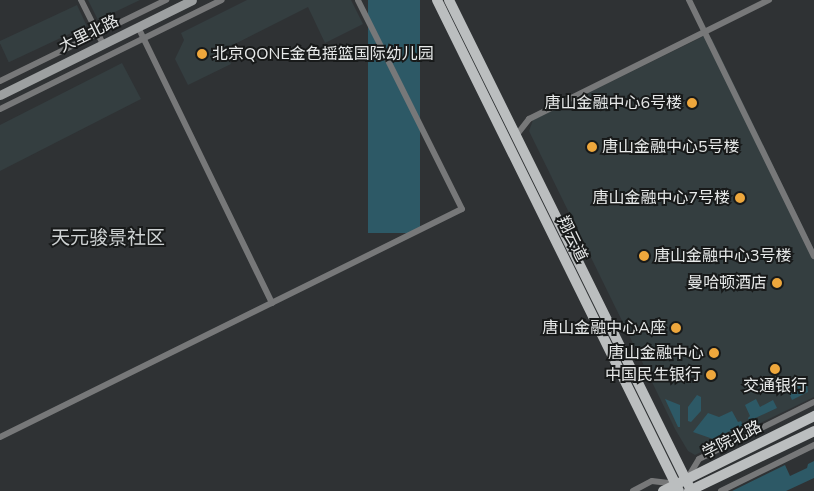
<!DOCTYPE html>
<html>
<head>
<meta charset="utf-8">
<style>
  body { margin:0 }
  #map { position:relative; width:814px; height:491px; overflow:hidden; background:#2f3234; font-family:"Nunito Sans","Noto Sans SC",sans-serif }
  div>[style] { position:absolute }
  .built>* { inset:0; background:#343e40; transform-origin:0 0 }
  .green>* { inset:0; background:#2d5966; transform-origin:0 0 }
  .minor>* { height:6px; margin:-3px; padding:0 3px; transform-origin:3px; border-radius:3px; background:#777879 }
  .secondary>* { height:9px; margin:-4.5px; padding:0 4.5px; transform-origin:4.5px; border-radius:4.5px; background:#9da0a1 }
  .primary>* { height:10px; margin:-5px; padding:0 5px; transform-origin:5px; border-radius:5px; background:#bbbebf }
  .dots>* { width:14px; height:14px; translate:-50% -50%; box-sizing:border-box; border:2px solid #181a1a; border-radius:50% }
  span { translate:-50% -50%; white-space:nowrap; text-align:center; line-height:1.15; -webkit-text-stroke:4px #181a1a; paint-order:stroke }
  .street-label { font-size:16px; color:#e7e9e9 }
  .poi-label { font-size:16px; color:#e7e9e9 }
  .left { translate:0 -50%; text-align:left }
  .right { translate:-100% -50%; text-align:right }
  .quarter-label { font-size:19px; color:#cdd1d2 }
</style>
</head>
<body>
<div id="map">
  <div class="built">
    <div style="clip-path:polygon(88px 0,140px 0,98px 20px)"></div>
    <div style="clip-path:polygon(247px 0,351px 0,363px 24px,325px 43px,308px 7px,225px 49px,231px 64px,188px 85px,175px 59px,184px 40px,181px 33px)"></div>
    <div style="left:77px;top:5px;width:23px;height:86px;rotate:65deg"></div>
    <div style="clip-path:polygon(704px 36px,712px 39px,814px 250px,814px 397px,695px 455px,688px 451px,675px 429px,529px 131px,533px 120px)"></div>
    <div style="clip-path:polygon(122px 63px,141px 99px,0 171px,0 125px)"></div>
  </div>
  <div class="green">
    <div style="left:368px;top:0;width:52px;height:233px"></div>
    <div style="clip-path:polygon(802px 378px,807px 384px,808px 392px,792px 400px,789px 393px,798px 388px,793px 380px)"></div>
    <div style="clip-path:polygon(697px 395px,701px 397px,701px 411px,691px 422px,688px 421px,688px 407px)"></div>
    <div style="clip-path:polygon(665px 399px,680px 405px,680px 427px,678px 427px)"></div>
    <div style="clip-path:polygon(756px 399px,760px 407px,773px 400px,777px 408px,749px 421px,748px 418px,750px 416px,745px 405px)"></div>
    <div style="clip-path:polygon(732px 411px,738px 422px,741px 421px,743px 425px,713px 439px,693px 432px,708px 413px,719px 417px)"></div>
    <div style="clip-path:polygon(814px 461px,814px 478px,786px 491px,732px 491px,785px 465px,790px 476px,807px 468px,808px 464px)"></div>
  </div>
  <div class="minor">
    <div style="left:81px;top:0;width:49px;rotate:63.4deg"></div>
    <div style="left:689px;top:0;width:285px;rotate:64deg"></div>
    <div style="left:138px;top:27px;width:307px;rotate:64.1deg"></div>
    <div style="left:0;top:81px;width:185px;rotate:-26deg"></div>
    <div style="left:0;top:109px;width:247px;rotate:-26.2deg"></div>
    <div style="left:515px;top:137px;width:23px;rotate:-52deg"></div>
    <div style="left:529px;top:119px;width:268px;rotate:-26.4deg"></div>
    <div style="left:0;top:437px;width:515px;rotate:-26.27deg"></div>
    <div style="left:462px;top:209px;width:233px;rotate:-116.5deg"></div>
    <div style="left:687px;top:479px;width:23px;rotate:-59deg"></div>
    <div style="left:699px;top:459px;width:128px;rotate:-26.4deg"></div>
    <div style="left:633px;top:491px;width:21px;rotate:-28deg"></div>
    <div style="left:652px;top:481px;width:23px;rotate:7deg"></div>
    <div style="left:721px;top:491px;width:104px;rotate:-26.3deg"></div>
  </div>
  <div class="secondary">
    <div style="left:0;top:95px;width:214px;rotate:-26.3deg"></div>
  </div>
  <div class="primary">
    <div style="left:437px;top:0;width:547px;rotate:63.76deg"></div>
    <div style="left:449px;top:0;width:547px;rotate:63.72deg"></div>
    <div style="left:663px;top:491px;width:169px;rotate:-26.4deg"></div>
    <div style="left:689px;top:491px;width:139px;rotate:-25.6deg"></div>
  </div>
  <div class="dots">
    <div style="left:202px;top:54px;background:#eea73c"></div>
    <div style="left:692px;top:103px;background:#eea73c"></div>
    <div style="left:592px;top:147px;background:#eea73c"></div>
    <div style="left:740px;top:198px;background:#eea73c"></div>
    <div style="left:644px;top:256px;background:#eea73c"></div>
    <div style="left:777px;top:283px;background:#eea73c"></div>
    <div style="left:676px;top:328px;background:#eea73c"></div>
    <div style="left:714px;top:353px;background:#eea73c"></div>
    <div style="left:775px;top:369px;background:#eea73c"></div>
    <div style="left:711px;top:375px;background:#eea73c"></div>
  </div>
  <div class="street-label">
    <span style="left:89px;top:34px;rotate:-26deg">大里北路</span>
    <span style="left:572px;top:239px;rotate:64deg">翔云道</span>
    <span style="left:732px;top:440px;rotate:-27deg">学院北路</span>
  </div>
  <div class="poi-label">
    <span class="left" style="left:212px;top:54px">北京QONE金色摇篮国际幼儿园</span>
    <span class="right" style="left:682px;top:103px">唐山金融中心6号楼</span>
    <span class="left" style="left:602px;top:147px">唐山金融中心5号楼</span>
    <span class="right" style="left:730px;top:198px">唐山金融中心7号楼</span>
    <span class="left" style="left:654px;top:256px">唐山金融中心3号楼</span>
    <span class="right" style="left:767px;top:283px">曼哈顿酒店</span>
    <span class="right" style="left:666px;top:328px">唐山金融中心A座</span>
    <span class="right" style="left:704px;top:353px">唐山金融中心</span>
    <span class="right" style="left:701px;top:375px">中国民生银行</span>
    <span style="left:775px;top:386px">交通银行</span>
  </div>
  <div class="quarter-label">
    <span style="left:108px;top:239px">天元骏景社区</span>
  </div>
</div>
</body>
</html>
